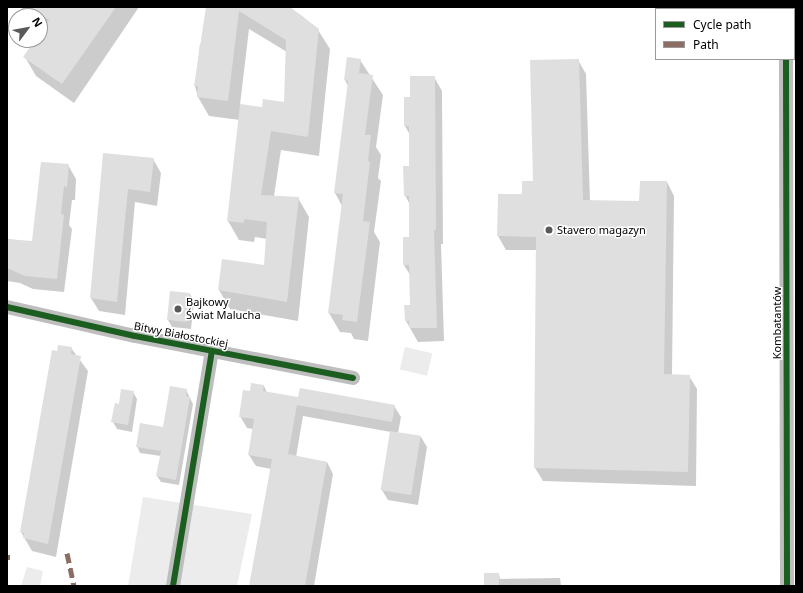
<!DOCTYPE html>
<html>
<head>
<meta charset="utf-8">
<style>
  body { margin:0 }
  #map { position:relative; width:803px; height:593px; overflow:hidden; background:#fff; font-family:"Noto Sans",sans-serif }
  div>[style] { position:absolute }
  .green>* { inset:0; background:#ececec; transform-origin:0 0 }
  .shadow>* { inset:0; background:#0003 }
  .building>* { inset:0; background:#dfdfdf; transform-origin:0 0 }
  .street>* { height:14px; margin:-7px; padding:0 7px; transform-origin:7px; border-radius:7px; background:#bebebe }
  .quiet>* { height:5px; margin-top:-2.5px; transform-origin:0; background:repeating-linear-gradient(90deg,#8d6e63 0 10px,transparent 0 15px) }
  .cycleway>* { height:6px; margin:-3px; padding:0 3px; transform-origin:3px; border-radius:3px; background:#1b5e20 }
  .dots>* { width:11px; height:11px; translate:-50% -50%; box-sizing:border-box; border:2px solid #fff; border-radius:50% }
  span { translate:-50% -50%; white-space:nowrap; text-align:center; line-height:1.15; -webkit-text-stroke:3px #fff; paint-order:stroke }
  .poi-label { font-size:11px; color:#000 }
  .left { translate:0 -50%; text-align:left }
  .street-label { font-size:11px; color:#000 }
  .frame { position:absolute; inset:0; border:8px solid #000; pointer-events:none }
  .legend { position:absolute; left:655px; top:8px; width:140px; height:52px; box-sizing:border-box; background:#fff; border:1px solid #999; margin:0; padding:5px 7px; list-style:none; font-size:12px; color:#000 }
  .legend li { display:flex; align-items:center; gap:8px; height:20px }
  .legend b { width:20px; border:1px solid #999 }
  .north { position:absolute; left:8px; top:8px; width:40px; height:40px; box-sizing:border-box; background:#fff; border:1px solid #999; border-radius:50%; rotate:58deg; font-size:11px; font-weight:700; line-height:16px; text-align:center; color:#000 }
  .north::after { content:''; display:block; margin:auto; width:14px; height:18px; background:#595959; clip-path:polygon(50% 0,100% 100%,50% 72%,0 100%) }
</style>
</head>
<body>
<div id="map">
  <div class="green">
    <div style="left:405px;top:347px;width:28px;height:23px;rotate:13deg"></div>
    <div style="clip-path:polygon(143px 497px,252px 514px,237px 586px,128px 586px)"></div>
    <div style="clip-path:polygon(27px 567px,43px 571px,40px 586px,21px 586px)"></div>
  </div>
  <div class="shadow">
    <div style="clip-path:polygon(20px 7px,139px 7px,74px 103px,36px 76px,25px 57px,36px 40px,40px 40px,45px 27px,40px 23px,40px 16px,31px 16px)"></div>
    <div style="clip-path:polygon(evenodd,207px 7px,286px 7px,302px 16px,318px 30px,330px 49px,319px 156px,281px 150px,274px 196px,298px 198px,309px 217px,298px 321px,230px 309px,219px 290px,265px 267px,267px 239px,255px 237px,254px 242px,239px 240px,228px 221px,240px 120px,209px 116px,198px 97px,195px 86px,200px 44px,203px 45px,207px 7px,249px 29px,287px 52px,285px 103px,263px 108px,240px 105px,249px 29px)"></div>
    <div style="clip-path:polygon(360px 60px,383px 95px,376px 147px,381px 155px,378px 178px,381px 181px,374px 232px,380px 242px,368px 341px,354px 339px,351px 333px,340px 332px,329px 313px,342px 206px,335px 193px,348px 86px,345px 80px)"></div>
    <div style="clip-path:polygon(578px 60px,586px 74px,590px 201px,640px 202px,667px 182px,674px 196px,672px 375px,689px 376px,697px 389px,696px 486px,543px 481px,535px 468px,537px 250px,506px 250px,498px 236px,499px 195px,523px 195px,534px 182px)"></div>
    <div style="clip-path:polygon(434px 77px,442px 91px,443px 244px,441px 244px,444px 341px,418px 342px,406px 321px,411px 306px,410px 275px,404px 265px,410px 238px,410px 205px,405px 195px,410px 167px,410px 135px,405px 126px,405px 98px,411px 98px)"></div>
    <div style="clip-path:polygon(104px 154px,153px 159px,161px 173px,157px 206px,135px 202px,125px 315px,99px 311px,91px 298px)"></div>
    <div style="clip-path:polygon(68px 165px,76px 179px,75px 200px,72px 200px,69px 225px,72px 229px,64px 292px,33px 289px,20px 283px,7px 281px,7px 239px,33px 242px)"></div>
    <div style="clip-path:polygon(190px 294px,194px 301px,191px 329px,172px 327px,168px 320px)"></div>
    <div style="clip-path:polygon(71px 348px,88px 371px,56px 557px,32px 551px,21px 532px,58px 352px)"></div>
    <div style="clip-path:polygon(264px 386px,267px 393px,299px 398px,394px 406px,401px 417px,398px 433px,421px 437px,427px 447px,418px 505px,388px 500px,382px 490px,391px 432px,303px 416px,296px 457px,327px 462px,333px 474px,314px 586px,250px 586px,271px 469px,256px 466px,249px 455px,253px 429px,247px 428px,240px 416px,251px 392px)"></div>
    <div style="clip-path:polygon(186px 390px,193px 404px,179px 485px,161px 482px,157px 476px,161px 456px,140px 453px,137px 446px,164px 429px)"></div>
    <div style="clip-path:polygon(133px 392px,137px 399px,132px 432px,117px 429px,113px 422px,119px 405px)"></div>
    <div style="clip-path:polygon(499px 574px,500px 579px,560px 578px,561px 586px,485px 586px)"></div>
  </div>
  <div class="building">
    <div style="clip-path:polygon(31px 7px,116px 7px,62px 84px,23px 57px,35px 40px,40px 40px,40px 33px,49px 20px)"></div>
    <div style="clip-path:polygon(206px 7px,290px 7px,319px 29px,308px 137px,271px 131px,261px 195px,299px 197px,287px 302px,218px 290px,222px 259px,264px 265px,267px 222px,245px 219px,243px 223px,227px 221px,240px 104px,262px 107px,263px 99px,284px 102px,286px 40px,239px 11px,228px 101px,197px 97px,198px 86px,194px 86px)"></div>
    <div style="clip-path:polygon(347px 57px,361px 59px,359px 73px,373px 75px,365px 135px,371px 135px,368px 161px,370px 162px,363px 221px,370px 222px,357px 322px,342px 320px,343px 315px,328px 313px,343px 194px,334px 193px,348px 81px,344px 80px)"></div>
    <div style="clip-path:polygon(579px 59px,583px 200px,639px 201px,640px 181px,667px 181px,664px 374px,690px 375px,688px 472px,534px 468px,536px 237px,497px 236px,498px 194px,522px 194px,522px 181px,533px 181px,530px 60px)"></div>
    <div style="clip-path:polygon(410px 76px,435px 76px,436px 230px,434px 230px,437px 328px,409px 328px,409px 321px,405px 321px,404px 305px,410px 305px,409px 265px,403px 265px,403px 237px,409px 237px,409px 196px,404px 196px,403px 166px,409px 166px,409px 126px,404px 126px,404px 97px,410px 97px)"></div>
    <div style="clip-path:polygon(103px 153px,154px 158px,150px 192px,128px 189px,117px 302px,90px 298px)"></div>
    <div style="clip-path:polygon(41px 162px,69px 164px,67px 187px,64px 186px,61px 214px,64px 215px,57px 279px,25px 276px,7px 268px,7px 239px,32px 241px)"></div>
    <div style="left:170px;top:291px;width:20px;height:29px;rotate:6deg"></div>
    <div style="clip-path:polygon(58px 345px,72px 347px,71px 354px,81px 356px,48px 544px,23px 538px,24px 533px,20px 532px,52px 350px,57px 351px)"></div>
    <div style="clip-path:polygon(251px 383px,264px 385px,263px 391px,298px 397px,300px 388px,395px 405px,392px 422px,297px 405px,288px 454px,327px 462px,305px 586px,249px 586px,272px 459px,248px 455px,254px 419px,239px 417px,243px 390px,250px 391px)"></div>
    <div style="clip-path:polygon(170px 386px,187px 389px,186px 396px,190px 397px,176px 480px,156px 476px,161px 451px,136px 447px,140px 423px,163px 427px)"></div>
    <div style="clip-path:polygon(121px 389px,134px 391px,128px 425px,111px 422px,115px 403px,119px 404px)"></div>
    <div style="left:390px;top:431px;width:31px;height:60px;rotate:9deg"></div>
    <div style="left:484px;top:573px;width:15px;height:13px"></div>
  </div>
  <div class="street">
    <div style="left:785px;top:7px;width:2px;rotate:90deg"></div>
    <div style="left:786px;top:59px;width:527px;rotate:89.89deg"></div>
    <div style="left:7px;top:307px;width:131px;rotate:12.8deg"></div>
    <div style="left:135px;top:336px;width:222px;rotate:10.9deg"></div>
    <div style="left:173px;top:586px;width:238px;rotate:-80.6deg"></div>
  </div>
  <div class="quiet">
    <div style="left:67px;top:553px;width:34px;rotate:78deg"></div>
    <div style="left:7px;top:557px;width:3px"></div>
  </div>
  <div class="cycleway">
    <div style="left:786px;top:59px;width:527px;rotate:89.89deg"></div>
    <div style="left:7px;top:307px;width:131px;rotate:12.8deg"></div>
    <div style="left:135px;top:336px;width:222px;rotate:10.9deg"></div>
    <div style="left:173px;top:586px;width:238px;rotate:-80.6deg"></div>
  </div>
  <div class="dots">
    <div style="left:549px;top:230px;background:#595959"></div>
    <div style="left:178px;top:309px;background:#595959"></div>
  </div>
  <div class="poi-label">
    <span class="left" style="left:557px;top:230px">Stavero magazyn</span>
    <span class="left" style="left:186px;top:309px">Bajkowy<br>Świat Malucha</span>
  </div>
  <div class="street-label">
    <span style="left:777px;top:323px;rotate:-90deg">Kombatantów</span>
    <span style="left:181px;top:335px;rotate:11deg">Bitwy Białostockiej</span>
  </div>
  <div class="frame"></div>
  <ul class="legend">
  <li><b style="height:5px;background:#1b5e20"></b>Cycle path</li>
  <li><b style="height:5px;background:#8d6e63"></b>Path</li>
  </ul>
  <div class="north">N</div>
</div>
</body>
</html>
